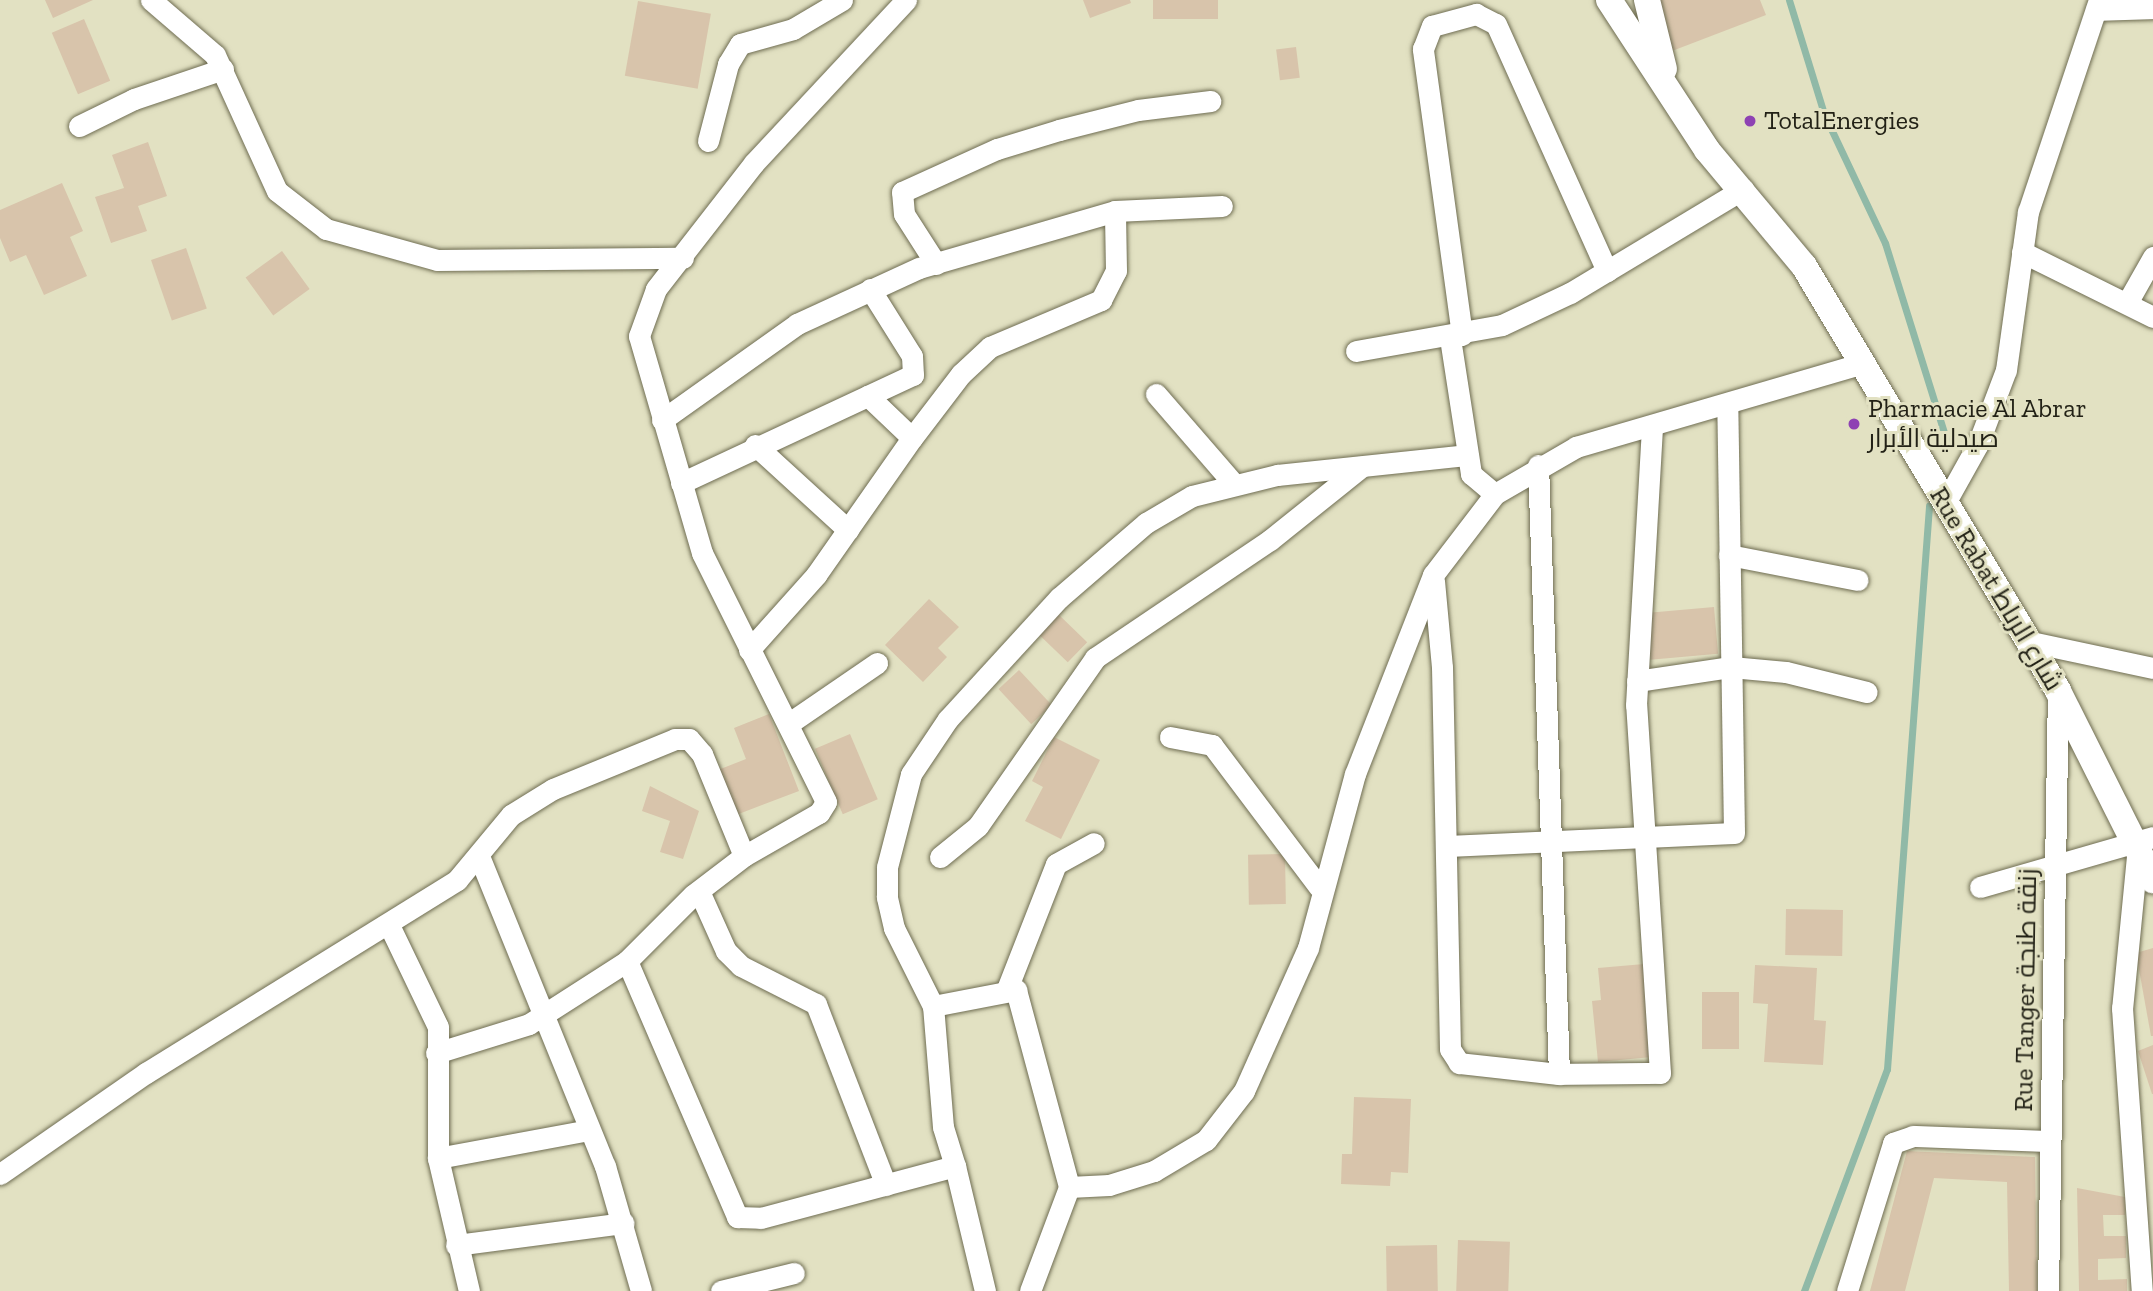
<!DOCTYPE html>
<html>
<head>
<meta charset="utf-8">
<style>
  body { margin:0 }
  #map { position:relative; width:2153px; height:1291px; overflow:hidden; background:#e2e1c2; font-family:"Zilla Slab",Cairo,serif }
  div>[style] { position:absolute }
  .stream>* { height:7px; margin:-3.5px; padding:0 3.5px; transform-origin:3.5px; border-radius:3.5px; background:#90b9a7 }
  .building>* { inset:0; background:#d8c4ab; transform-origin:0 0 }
  .roads { filter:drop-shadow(0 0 2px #6f6d52) drop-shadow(0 0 2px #6f6d52) }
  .minor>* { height:21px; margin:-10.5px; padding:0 10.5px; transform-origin:10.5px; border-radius:10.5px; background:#fff }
  .tertiary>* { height:26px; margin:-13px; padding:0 13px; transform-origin:13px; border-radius:13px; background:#fff }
  .dots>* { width:19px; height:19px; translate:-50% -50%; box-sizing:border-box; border:4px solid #e2e1c2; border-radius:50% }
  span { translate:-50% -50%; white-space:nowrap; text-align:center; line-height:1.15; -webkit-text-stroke:6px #e2e1c2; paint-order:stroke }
  .poi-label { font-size:26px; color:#222116 }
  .left { translate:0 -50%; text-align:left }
  .street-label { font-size:26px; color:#222116 }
</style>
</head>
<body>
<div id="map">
  <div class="stream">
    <div style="left:1789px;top:0;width:119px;rotate:72.9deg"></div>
    <div style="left:1824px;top:114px;width:143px;rotate:64.7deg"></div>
    <div style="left:1885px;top:243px;width:208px;rotate:72.7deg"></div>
    <div style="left:1804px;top:1291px;width:237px;rotate:-69.5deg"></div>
    <div style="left:1887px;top:1069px;width:565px;rotate:-85.73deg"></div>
  </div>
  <div class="building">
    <div style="clip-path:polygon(45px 0,93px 0,53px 18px)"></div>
    <div style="clip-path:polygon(1083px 0,1130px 0,1131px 3px,1090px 18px)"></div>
    <div style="left:1153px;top:0;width:65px;height:19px"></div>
    <div style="clip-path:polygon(1652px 0,1760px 0,1766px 15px,1672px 51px)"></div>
    <div style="left:638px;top:1px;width:74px;height:76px;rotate:10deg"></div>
    <div style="left:84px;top:19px;width:67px;height:35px;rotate:67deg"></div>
    <div style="left:1296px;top:47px;width:31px;height:20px;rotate:83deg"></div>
    <div style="clip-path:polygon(148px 142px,167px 196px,138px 206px,147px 231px,111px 243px,95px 197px,124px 188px,112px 155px)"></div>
    <div style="clip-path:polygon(62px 183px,83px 231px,70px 237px,87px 276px,44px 295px,26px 255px,10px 262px,0 238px,0 210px)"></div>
    <div style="left:186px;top:248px;width:64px;height:37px;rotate:71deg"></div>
    <div style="left:282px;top:251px;width:47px;height:45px;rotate:54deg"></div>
    <div style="clip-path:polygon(929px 599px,959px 627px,938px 648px,947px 657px,923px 682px,885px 645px)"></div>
    <div style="left:1714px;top:607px;width:47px;height:68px;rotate:85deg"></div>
    <div style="left:1057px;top:613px;width:42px;height:28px;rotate:44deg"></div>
    <div style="left:1019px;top:670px;width:48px;height:28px;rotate:47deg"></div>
    <div style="clip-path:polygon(769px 714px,799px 791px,736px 815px,718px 770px,746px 759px,734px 728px)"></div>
    <div style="left:850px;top:734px;width:71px;height:38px;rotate:67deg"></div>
    <div style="clip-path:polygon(1054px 737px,1100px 760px,1061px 839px,1025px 821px,1043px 787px,1032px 781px)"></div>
    <div style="clip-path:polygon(650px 786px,699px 811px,683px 859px,660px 852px,670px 821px,642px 811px)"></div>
    <div style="left:1285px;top:854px;width:50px;height:37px;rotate:89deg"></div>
    <div style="left:1786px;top:909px;width:57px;height:46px;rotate:1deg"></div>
    <div style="clip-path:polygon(2153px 948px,2153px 1036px,2151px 1036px,2136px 953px)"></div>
    <div style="clip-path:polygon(1644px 964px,1652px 1057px,1598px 1062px,1592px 1001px,1601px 1000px,1598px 968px)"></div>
    <div style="clip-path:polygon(1755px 965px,1817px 968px,1814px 1020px,1826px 1021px,1823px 1065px,1764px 1062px,1768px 1004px,1753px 1003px)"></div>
    <div style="left:1702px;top:992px;width:37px;height:57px"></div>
    <div style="clip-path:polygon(2153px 1045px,2153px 1094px,2152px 1094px,2138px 1051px)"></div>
    <div style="clip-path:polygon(1354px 1097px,1411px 1099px,1408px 1173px,1391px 1172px,1390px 1186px,1341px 1184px,1342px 1154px,1352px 1154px)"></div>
    <div style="clip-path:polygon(1907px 1151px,2035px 1157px,2037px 1291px,2009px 1291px,2007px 1182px,1934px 1178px,1905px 1291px,1870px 1291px)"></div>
    <div style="clip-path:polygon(2077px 1188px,2125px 1197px,2125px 1215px,2103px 1215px,2104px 1236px,2126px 1236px,2126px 1258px,2098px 1259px,2098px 1280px,2127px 1279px,2127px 1291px,2079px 1291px)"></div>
    <div style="left:1458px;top:1240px;width:52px;height:51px;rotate:2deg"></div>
    <div style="left:1437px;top:1245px;width:46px;height:51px;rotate:89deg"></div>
  </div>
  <div class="roads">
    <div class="minor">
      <div style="left:151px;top:0;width:84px;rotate:40.7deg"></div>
      <div style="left:215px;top:55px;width:149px;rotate:65.5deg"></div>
      <div style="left:277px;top:191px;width:62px;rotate:37.8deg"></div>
      <div style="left:326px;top:229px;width:115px;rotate:15.6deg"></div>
      <div style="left:437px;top:260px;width:246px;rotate:-0.5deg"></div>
      <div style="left:906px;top:0;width:223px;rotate:133deg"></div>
      <div style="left:754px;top:163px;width:160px;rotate:127.9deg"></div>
      <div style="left:656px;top:289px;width:50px;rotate:109.9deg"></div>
      <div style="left:639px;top:336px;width:226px;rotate:73.8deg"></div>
      <div style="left:702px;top:553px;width:278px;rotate:63.5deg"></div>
      <div style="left:826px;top:802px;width:13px;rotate:122deg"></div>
      <div style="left:819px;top:813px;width:86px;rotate:150.2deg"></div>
      <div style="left:744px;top:856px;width:64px;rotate:142.6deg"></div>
      <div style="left:693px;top:895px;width:93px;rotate:135deg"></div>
      <div style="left:627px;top:961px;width:279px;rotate:66.7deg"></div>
      <div style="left:737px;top:1217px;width:24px;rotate:2deg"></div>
      <div style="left:761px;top:1218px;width:201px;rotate:-15deg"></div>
      <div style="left:955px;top:1166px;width:129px;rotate:76.5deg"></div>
      <div style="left:2096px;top:10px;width:57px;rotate:-2deg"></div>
      <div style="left:79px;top:126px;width:61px;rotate:-26.1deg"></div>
      <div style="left:134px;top:99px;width:94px;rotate:-18.6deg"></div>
      <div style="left:708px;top:141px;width:80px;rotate:-75.4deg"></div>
      <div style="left:728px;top:64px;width:23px;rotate:-59deg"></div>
      <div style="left:740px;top:44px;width:55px;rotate:-15.8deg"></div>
      <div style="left:793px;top:29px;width:57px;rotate:-30.6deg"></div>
      <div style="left:2022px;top:252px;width:146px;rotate:26.4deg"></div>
      <div style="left:936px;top:264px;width:59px;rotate:-122.6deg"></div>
      <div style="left:904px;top:214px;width:22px;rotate:-95deg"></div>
      <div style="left:902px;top:192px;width:104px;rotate:-24.4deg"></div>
      <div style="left:997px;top:149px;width:65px;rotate:-17deg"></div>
      <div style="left:1059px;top:130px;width:81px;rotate:-14.2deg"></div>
      <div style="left:1138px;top:110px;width:73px;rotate:-7.1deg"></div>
      <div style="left:2127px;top:303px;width:53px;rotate:-60.5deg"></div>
      <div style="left:1462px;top:335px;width:289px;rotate:-97.8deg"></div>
      <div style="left:1423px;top:49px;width:25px;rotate:-69deg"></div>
      <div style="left:1432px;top:26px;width:46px;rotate:-15.3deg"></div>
      <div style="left:1476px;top:14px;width:22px;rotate:27deg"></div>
      <div style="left:1496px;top:24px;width:271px;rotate:65.8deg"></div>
      <div style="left:1450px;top:338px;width:138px;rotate:81.2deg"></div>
      <div style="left:1471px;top:474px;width:31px;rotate:40deg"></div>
      <div style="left:1356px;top:351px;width:148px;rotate:-10.1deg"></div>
      <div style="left:1502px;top:325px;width:75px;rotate:-25.2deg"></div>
      <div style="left:1570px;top:293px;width:202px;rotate:-31deg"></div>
      <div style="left:1156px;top:394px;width:118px;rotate:49.1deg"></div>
      <div style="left:662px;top:420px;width:166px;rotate:-35.4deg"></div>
      <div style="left:797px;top:324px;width:134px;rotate:-24.7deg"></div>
      <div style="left:919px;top:268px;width:204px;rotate:-16.2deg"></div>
      <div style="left:1115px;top:211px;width:107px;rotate:-2.7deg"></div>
      <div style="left:912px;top:438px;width:81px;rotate:-52.6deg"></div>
      <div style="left:961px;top:374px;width:40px;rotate:-43deg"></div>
      <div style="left:990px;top:347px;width:121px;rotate:-22.9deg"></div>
      <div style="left:1101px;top:300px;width:33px;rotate:-63deg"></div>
      <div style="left:1116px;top:271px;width:60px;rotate:-91deg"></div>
      <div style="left:755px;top:445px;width:126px;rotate:42.4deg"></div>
      <div style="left:681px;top:483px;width:256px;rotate:-25deg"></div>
      <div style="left:913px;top:375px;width:19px;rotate:-93deg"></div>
      <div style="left:912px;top:356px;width:79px;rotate:-122.1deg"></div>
      <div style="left:1944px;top:505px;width:70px;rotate:-60.9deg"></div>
      <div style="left:1978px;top:444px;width:79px;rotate:-69.3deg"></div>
      <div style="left:2006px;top:370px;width:160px;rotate:-82.1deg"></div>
      <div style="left:2028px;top:212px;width:224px;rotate:-71.5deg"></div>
      <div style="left:1729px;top:555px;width:131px;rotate:11deg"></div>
      <div style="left:1434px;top:581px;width:86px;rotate:84.7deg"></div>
      <div style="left:1442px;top:667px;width:382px;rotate:88.8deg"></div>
      <div style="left:1450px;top:1049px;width:17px;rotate:57deg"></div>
      <div style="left:1459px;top:1063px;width:101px;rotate:6.3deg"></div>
      <div style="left:1559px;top:1074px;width:609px;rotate:-91.97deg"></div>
      <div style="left:2026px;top:641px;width:130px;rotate:12deg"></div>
      <div style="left:749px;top:650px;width:101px;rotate:-48.2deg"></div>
      <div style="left:816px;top:575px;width:167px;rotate:-55deg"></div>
      <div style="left:912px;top:438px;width:61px;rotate:-136.3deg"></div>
      <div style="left:1637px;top:681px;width:95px;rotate:-8.5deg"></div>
      <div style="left:1731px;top:667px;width:55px;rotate:5.2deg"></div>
      <div style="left:1786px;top:672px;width:83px;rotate:13.9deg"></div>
      <div style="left:788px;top:724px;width:108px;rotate:-34.4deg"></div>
      <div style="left:1170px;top:737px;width:43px;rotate:10.8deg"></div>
      <div style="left:1212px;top:745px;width:178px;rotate:53deg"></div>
      <div style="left:1447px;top:846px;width:287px;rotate:-2.6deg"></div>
      <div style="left:1734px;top:833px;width:425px;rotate:-90.9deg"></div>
      <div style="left:2138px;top:846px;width:163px;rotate:95.6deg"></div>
      <div style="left:2122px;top:1008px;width:284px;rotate:86deg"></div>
      <div style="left:479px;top:856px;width:335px;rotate:67.9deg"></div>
      <div style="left:605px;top:1166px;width:130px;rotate:73.9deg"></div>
      <div style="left:940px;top:857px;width:49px;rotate:-39.2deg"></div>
      <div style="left:978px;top:826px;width:205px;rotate:-55.1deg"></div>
      <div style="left:1095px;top:658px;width:211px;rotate:-34deg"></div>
      <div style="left:1270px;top:540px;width:117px;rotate:-38.7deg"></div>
      <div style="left:1980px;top:887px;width:180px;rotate:-16.1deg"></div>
      <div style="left:699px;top:891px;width:66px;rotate:65.8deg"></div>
      <div style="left:726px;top:951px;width:21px;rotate:45deg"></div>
      <div style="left:741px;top:966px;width:84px;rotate:26.9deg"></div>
      <div style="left:816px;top:1004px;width:194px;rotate:68.9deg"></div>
      <div style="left:389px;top:925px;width:113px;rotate:64.3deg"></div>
      <div style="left:438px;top:1027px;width:131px;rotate:90deg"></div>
      <div style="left:438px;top:1158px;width:137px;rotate:76.9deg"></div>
      <div style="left:1007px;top:989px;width:134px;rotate:-68.6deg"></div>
      <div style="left:1056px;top:864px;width:43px;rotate:-28.9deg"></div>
      <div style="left:933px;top:1006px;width:87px;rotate:-116.6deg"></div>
      <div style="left:894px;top:928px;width:32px;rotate:-103deg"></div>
      <div style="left:887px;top:897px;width:30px;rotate:-90deg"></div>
      <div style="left:887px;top:867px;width:96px;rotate:-75.5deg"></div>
      <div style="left:911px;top:774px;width:66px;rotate:-56.1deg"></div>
      <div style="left:948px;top:719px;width:164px;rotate:-47.5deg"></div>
      <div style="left:1059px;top:598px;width:115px;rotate:-40.8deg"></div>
      <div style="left:1146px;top:523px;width:53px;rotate:-30.4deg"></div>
      <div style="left:1192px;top:496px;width:88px;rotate:-13.9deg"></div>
      <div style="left:1277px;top:475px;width:190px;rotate:-6deg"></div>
      <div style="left:436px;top:1053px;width:97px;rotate:-17.3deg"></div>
      <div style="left:529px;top:1024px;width:117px;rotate:-32.7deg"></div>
      <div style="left:1559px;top:1074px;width:101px;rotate:-0.6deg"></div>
      <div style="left:1660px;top:1073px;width:369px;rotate:-93.7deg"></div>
      <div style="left:1636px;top:705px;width:277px;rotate:-86.7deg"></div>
      <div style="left:438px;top:1158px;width:154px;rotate:-10.5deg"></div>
      <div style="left:955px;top:1166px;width:41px;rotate:-107.1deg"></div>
      <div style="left:943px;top:1127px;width:121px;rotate:-94.7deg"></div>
      <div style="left:933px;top:1006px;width:85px;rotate:-10.9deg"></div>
      <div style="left:1016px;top:990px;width:204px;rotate:74.9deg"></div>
      <div style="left:0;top:1174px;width:178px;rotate:-34.7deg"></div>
      <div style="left:146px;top:1073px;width:366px;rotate:-31.8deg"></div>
      <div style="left:457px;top:880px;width:85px;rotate:-50.3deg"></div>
      <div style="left:511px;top:815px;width:49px;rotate:-31.8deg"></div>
      <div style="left:553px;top:789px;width:132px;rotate:-22.3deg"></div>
      <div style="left:675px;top:739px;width:14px"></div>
      <div style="left:689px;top:739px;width:20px;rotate:49deg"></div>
      <div style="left:702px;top:754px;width:110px;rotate:67.6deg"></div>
      <div style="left:456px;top:1245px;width:169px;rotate:-7.5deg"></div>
      <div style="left:721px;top:1291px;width:75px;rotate:-13.9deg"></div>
      <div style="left:1030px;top:1291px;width:111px;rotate:-69.4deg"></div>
      <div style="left:1069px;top:1187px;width:40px;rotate:-2.9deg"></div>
      <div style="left:1109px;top:1185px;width:47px;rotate:-17.3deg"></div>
      <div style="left:1154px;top:1171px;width:61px;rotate:-30.8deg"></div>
      <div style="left:1206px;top:1140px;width:62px;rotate:-52.2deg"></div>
      <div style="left:1244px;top:1091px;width:157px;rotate:-65.9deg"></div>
      <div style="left:1308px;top:948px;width:180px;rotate:-74.9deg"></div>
      <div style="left:1355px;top:774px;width:214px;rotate:-68.6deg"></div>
      <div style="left:1433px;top:575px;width:102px;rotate:-52.6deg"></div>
      <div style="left:1495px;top:494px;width:94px;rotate:-30.1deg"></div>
      <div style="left:1576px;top:447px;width:299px;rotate:-16.3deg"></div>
      <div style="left:1847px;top:1291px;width:155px;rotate:-72.7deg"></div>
      <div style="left:1893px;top:1143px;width:21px;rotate:-19deg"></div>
      <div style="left:1913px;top:1136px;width:137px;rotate:2.1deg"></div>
      <div style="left:2048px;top:1291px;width:600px;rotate:-89.05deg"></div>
    </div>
    <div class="tertiary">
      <div style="left:1609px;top:0;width:179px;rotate:56.8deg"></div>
      <div style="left:1707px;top:150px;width:151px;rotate:50.1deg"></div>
      <div style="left:1804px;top:266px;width:495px;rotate:59.1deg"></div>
      <div style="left:2058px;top:691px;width:212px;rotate:63.3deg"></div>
      <div style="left:1647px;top:0;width:71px;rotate:76.2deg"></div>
    </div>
  </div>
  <div class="dots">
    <div style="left:1750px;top:121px;background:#8e42b3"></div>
    <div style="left:1854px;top:424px;background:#8e42b3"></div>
  </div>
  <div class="poi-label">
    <span class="left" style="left:1764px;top:121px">TotalEnergies</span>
    <span class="left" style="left:1868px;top:424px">Pharmacie Al Abrar<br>صيدلية الأبرار</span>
  </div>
  <div class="street-label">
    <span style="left:1996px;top:589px;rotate:59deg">Rue Rabat شارع الرباط</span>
    <span style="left:2026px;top:990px;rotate:-89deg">Rue Tanger زنقة طنجة</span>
  </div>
</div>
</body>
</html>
